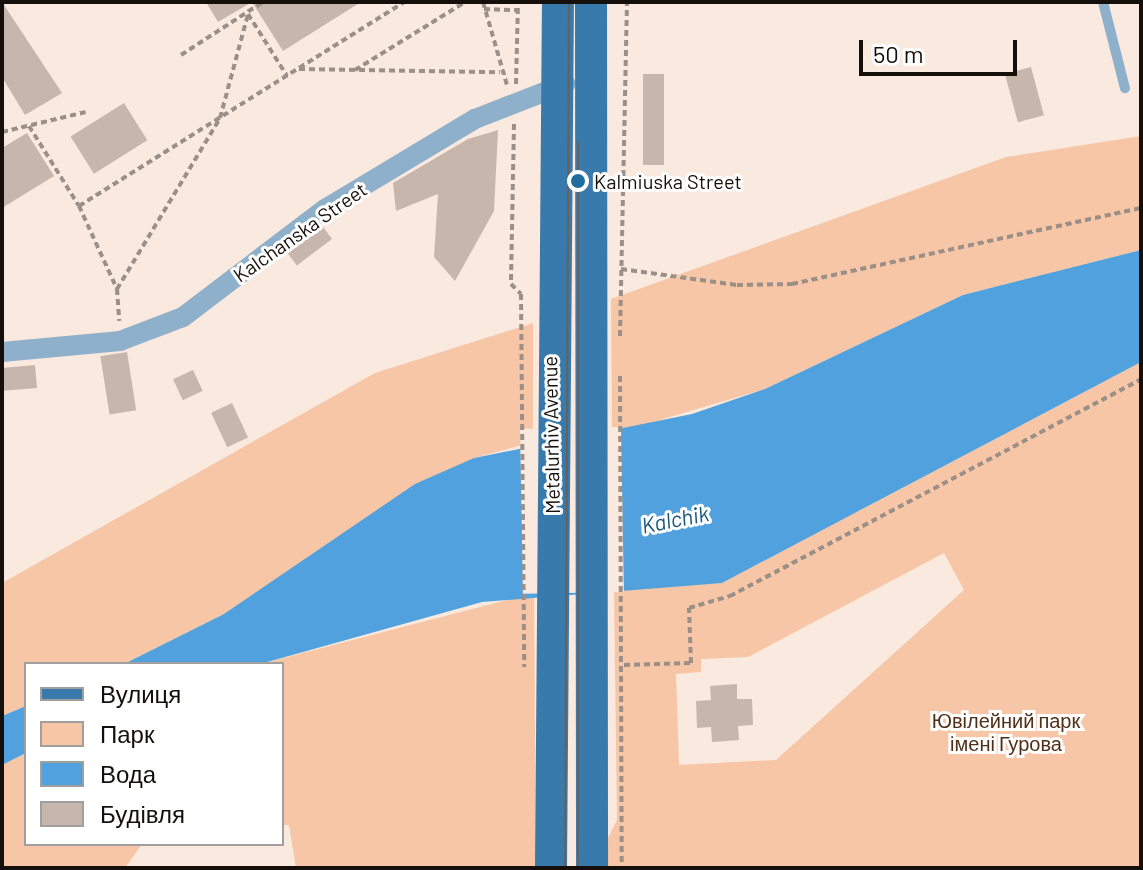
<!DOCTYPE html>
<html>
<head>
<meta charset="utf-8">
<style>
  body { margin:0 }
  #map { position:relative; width:1143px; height:870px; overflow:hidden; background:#fae9de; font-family:Barlow,sans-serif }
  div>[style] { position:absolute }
  .green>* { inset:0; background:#f6c6a6 }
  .water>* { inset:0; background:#50a1dd }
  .pier>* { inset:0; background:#fae9de; transform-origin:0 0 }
  .building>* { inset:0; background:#c7b6ac; transform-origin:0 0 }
  .path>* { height:4px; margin-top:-2px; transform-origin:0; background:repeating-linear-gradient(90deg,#9b8f87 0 6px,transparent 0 10px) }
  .service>* { height:10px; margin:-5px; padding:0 5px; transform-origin:5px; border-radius:5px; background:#8eb0cb }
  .minor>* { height:20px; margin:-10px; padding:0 10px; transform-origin:10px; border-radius:10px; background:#8eb0cb }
  .primary>* { height:32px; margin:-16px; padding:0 16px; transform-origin:16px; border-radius:16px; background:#387aab }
  .tram>* { height:2px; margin:-1px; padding:0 1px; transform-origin:1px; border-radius:1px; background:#696059 }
  .dots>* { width:22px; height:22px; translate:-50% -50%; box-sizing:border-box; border:4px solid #fff; border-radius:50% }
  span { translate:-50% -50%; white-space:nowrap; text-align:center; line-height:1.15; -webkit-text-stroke:6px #fff; paint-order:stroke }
  .poi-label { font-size:20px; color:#140f0b }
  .left { translate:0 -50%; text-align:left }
  .street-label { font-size:20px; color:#140f0b }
  .park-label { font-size:20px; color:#503018 }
  .water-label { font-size:22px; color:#1a557e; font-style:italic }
  .frame { position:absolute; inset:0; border:4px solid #140f0b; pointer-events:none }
  .legend { position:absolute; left:24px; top:662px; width:260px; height:184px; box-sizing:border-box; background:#fff; border:2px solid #a19f9d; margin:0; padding:10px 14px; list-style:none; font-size:24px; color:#140f0b }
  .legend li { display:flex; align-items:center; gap:16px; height:40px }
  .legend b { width:40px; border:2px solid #a19f9d }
  .scale { position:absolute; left:859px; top:40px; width:158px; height:36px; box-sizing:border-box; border:4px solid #140f0b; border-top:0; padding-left:10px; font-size:24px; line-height:28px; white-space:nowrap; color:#140f0b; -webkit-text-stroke:6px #fff; paint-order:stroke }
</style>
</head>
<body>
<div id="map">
  <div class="green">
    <div style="clip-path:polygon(1141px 136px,1141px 250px,963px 295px,765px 389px,612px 434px,611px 299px,1006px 157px)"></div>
    <div style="clip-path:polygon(533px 323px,533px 442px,474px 458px,224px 614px,124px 664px,26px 664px,26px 706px,2px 716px,2px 583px,375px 373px)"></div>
    <div style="clip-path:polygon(evenodd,1141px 362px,1141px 868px,607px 868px,607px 840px,617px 820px,614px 589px,722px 583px,1141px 362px,944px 553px,964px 590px,776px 760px,679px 765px,676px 674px,701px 672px,701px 659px,748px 657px,944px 553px)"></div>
    <div style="clip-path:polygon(534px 593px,536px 868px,296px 868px,289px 825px,282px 825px,282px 664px,260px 664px)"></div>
    <div style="clip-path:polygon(26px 753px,26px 844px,142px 844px,125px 868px,2px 868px,2px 765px)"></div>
  </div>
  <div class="water">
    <div style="clip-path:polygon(1141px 250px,1141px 362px,722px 583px,482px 602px,260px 664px,124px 664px,224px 614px,415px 484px,474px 458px,692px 414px,765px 389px,963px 295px)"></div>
    <div style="clip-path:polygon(26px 706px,26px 753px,2px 765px,2px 716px)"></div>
  </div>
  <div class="pier">
    <div style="left:621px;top:427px;width:165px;height:101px;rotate:89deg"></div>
  </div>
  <div class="building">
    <div style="clip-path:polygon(2px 2px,62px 93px,25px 115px,2px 77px)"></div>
    <div style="clip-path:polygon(206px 2px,252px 2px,218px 22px)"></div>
    <div style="clip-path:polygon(252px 2px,361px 2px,283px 51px)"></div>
    <div style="left:1031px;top:67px;width:50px;height:27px;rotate:75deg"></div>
    <div style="left:643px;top:74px;width:21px;height:91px"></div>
    <div style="left:124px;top:103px;width:44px;height:63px;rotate:58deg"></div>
    <div style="clip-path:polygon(498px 130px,494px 211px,455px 281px,434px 257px,438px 194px,396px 211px,393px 183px,468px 139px)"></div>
    <div style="clip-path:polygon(27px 133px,54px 176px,2px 208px,2px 148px)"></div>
    <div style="left:323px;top:227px;width:15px;height:44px;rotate:53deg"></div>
    <div style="left:127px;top:352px;width:59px;height:27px;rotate:81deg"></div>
    <div style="left:35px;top:365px;width:23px;height:33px;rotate:85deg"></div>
    <div style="left:193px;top:370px;width:23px;height:22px;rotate:65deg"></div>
    <div style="left:232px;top:403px;width:38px;height:23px;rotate:65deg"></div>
    <div style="clip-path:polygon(737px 684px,737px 699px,752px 699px,753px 725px,738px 726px,739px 740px,712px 742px,711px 727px,697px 728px,696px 701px,711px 700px,710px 686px)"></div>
  </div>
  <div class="path">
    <div style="left:483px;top:2px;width:86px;rotate:73.9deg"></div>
    <div style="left:484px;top:9px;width:33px;rotate:2deg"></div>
    <div style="left:248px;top:14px;width:73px;rotate:57.8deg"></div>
    <div style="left:181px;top:55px;width:98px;rotate:-32.9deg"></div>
    <div style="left:299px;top:69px;width:201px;rotate:0.9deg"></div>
    <div style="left:355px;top:70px;width:129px;rotate:-31.7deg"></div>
    <div style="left:516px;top:84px;width:82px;rotate:-88.6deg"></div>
    <div style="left:514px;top:124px;width:160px;rotate:91.1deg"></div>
    <div style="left:511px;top:284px;width:14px;rotate:45deg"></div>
    <div style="left:521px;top:294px;width:373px;rotate:89.5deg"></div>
    <div style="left:29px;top:126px;width:94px;rotate:58deg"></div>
    <div style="left:79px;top:206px;width:91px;rotate:65.4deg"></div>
    <div style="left:117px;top:289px;width:32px;rotate:86deg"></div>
    <div style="left:2px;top:132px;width:86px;rotate:-13.4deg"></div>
    <div style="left:79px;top:206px;width:384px;rotate:-32.1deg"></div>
    <div style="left:621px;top:269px;width:117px;rotate:7.9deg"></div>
    <div style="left:737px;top:285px;width:55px;rotate:-1deg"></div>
    <div style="left:792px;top:284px;width:357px;rotate:-12.3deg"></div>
    <div style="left:117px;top:289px;width:200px;rotate:-58.9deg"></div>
    <div style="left:220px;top:118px;width:108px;rotate:-74.9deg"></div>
    <div style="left:620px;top:336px;width:334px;rotate:-88.8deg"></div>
    <div style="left:620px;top:376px;width:492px;rotate:89.8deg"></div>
    <div style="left:624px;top:665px;width:67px;rotate:-1.7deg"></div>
    <div style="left:691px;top:663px;width:55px;rotate:-92.1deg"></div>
    <div style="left:689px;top:608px;width:43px;rotate:-16.3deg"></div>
    <div style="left:730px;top:596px;width:465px;rotate:-27.8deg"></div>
  </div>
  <div class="service">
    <div style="left:1103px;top:2px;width:89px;rotate:75.7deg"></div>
  </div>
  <div class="minor">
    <div style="left:2px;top:352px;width:119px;rotate:-5.3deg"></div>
    <div style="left:120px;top:341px;width:67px;rotate:-20.9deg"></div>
    <div style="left:183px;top:317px;width:178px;rotate:-37.3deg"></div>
    <div style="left:325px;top:209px;width:175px;rotate:-31deg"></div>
    <div style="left:475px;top:119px;width:97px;rotate:-21.3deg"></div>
  </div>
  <div class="primary">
    <div style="left:591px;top:2px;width:866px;rotate:89.93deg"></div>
    <div style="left:551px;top:868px;width:866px;rotate:-89.54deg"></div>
  </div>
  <div class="tram">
    <div style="left:578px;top:142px;width:726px;rotate:90deg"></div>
    <div style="left:565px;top:868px;width:866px;rotate:-89.74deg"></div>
  </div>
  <div class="dots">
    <div style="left:578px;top:181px;background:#216c9f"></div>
  </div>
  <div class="poi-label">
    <span class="left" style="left:594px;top:181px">Kalmiuska Street</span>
  </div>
  <div class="street-label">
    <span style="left:300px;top:232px;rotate:-35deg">Kalchanska Street</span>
    <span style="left:551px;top:435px;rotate:-91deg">Metalurhiv Avenue</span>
  </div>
  <div class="park-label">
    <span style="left:1006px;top:732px">Ювілейний парк<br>імені Гурова</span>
  </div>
  <div class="water-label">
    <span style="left:675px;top:519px;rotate:-11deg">Kalchik</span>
  </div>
  <div class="frame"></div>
  <ul class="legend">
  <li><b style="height:10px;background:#387aab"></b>Вулиця</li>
  <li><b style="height:22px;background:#f6c6a6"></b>Парк</li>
  <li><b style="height:22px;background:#50a1dd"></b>Вода</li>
  <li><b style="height:22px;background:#c7b6ac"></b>Будівля</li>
  </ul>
  <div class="scale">50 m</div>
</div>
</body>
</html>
